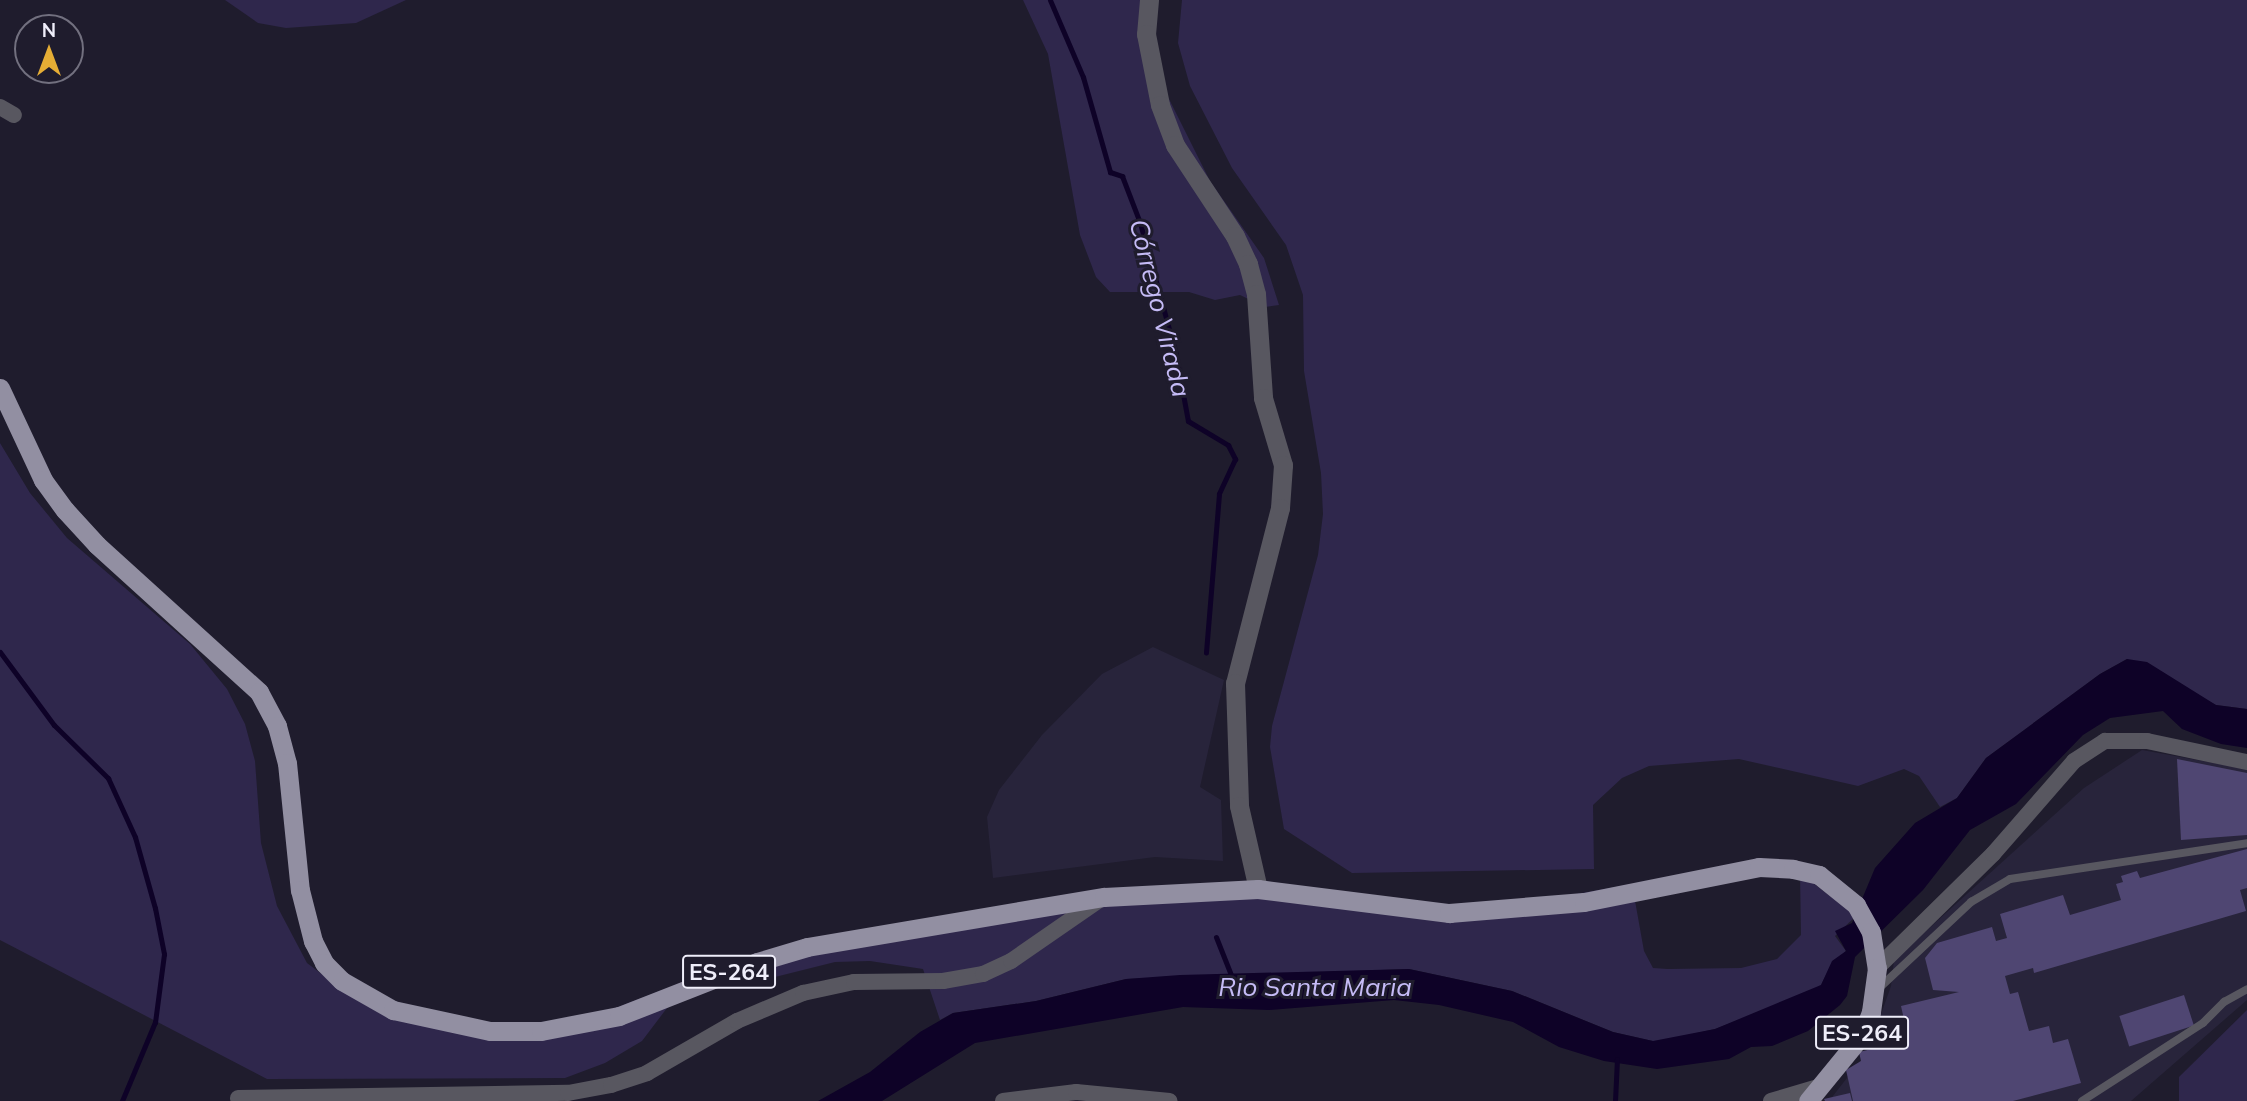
<!DOCTYPE html>
<html>
<head>
<meta charset="utf-8">
<style>
  body { margin:0 }
  #map { position:relative; width:2247px; height:1101px; overflow:hidden; background:#1f1c2d; font-family:Mulish,sans-serif }
  div>[style] { position:absolute }
  .built>* { inset:0; background:#28243b }
  .green>* { inset:0; background:#2f274c }
  .water>* { inset:0; background:#0e0227 }
  .stream>* { height:5px; margin:-2.5px; padding:0 2.5px; transform-origin:2.5px; border-radius:2.5px; background:#0e0227 }
  .building>* { inset:0; background:#4f4672; transform-origin:0 0 }
  .service>* { height:8px; margin:-4px; padding:0 4px; transform-origin:4px; border-radius:4px; background:#585760 }
  .minor>* { height:16px; margin:-8px; padding:0 8px; transform-origin:8px; border-radius:8px; background:#585760 }
  .tertiary>* { height:19px; margin:-9.5px; padding:0 9.5px; transform-origin:9.5px; border-radius:9.5px; background:#585760 }
  .primary>* { height:19px; margin:-9.5px; padding:0 9.5px; transform-origin:9.5px; border-radius:9.5px; background:#928fa2 }
  span { translate:-50% -50%; white-space:nowrap; text-align:center; line-height:1.15; -webkit-text-stroke:6px #1f1c2d; paint-order:stroke }
  .shield-label span { padding:2px 5px; background:#1f1c2d; border:2px solid; border-radius:5px; -webkit-text-stroke-width:0 }
  .shield-label { font-size:23px; color:#efeefa; font-weight:700 }
  .water-label { font-size:26px; color:#c5bbf6; font-style:italic }
  .north { position:absolute; left:14px; top:14px; width:70px; height:70px; box-sizing:border-box; background:#1f1c2d; border:2px solid #72707f; border-radius:50%; rotate:0deg; font-size:19px; font-weight:700; line-height:28px; text-align:center; color:#efeefa }
  .north::after { content:''; display:block; margin:auto; width:24px; height:32px; background:#e5ad35; clip-path:polygon(50% 0,100% 100%,50% 72%,0 100%) }
</style>
</head>
<body>
<div id="map">
  <div class="built">
    <div style="clip-path:polygon(1153px 647px,1224px 680px,1200px 787px,1221px 800px,1223px 861px,1155px 857px,993px 878px,987px 817px,999px 790px,1042px 735px,1102px 674px)"></div>
    <div style="clip-path:polygon(2142px 750px,2247px 769px,2247px 1000px,2131px 1101px,1829px 1101px,1868px 1051px,1891px 986px,1894px 960px,2084px 788px)"></div>
  </div>
  <div class="green">
    <div style="clip-path:polygon(225px 0,406px 0,356px 23px,286px 28px,258px 23px)"></div>
    <div style="clip-path:polygon(1023px 0,1155px 0,1152px 27px,1167px 95px,1210px 181px,1264px 258px,1279px 305px,1265px 307px,1240px 295px,1215px 300px,1189px 292px,1110px 292px,1096px 277px,1080px 235px,1048px 54px)"></div>
    <div style="clip-path:polygon(1182px 0,2247px 0,2247px 709px,2216px 705px,2127px 659px,2100px 674px,1986px 758px,1957px 798px,1940px 807px,1919px 776px,1904px 769px,1858px 786px,1739px 759px,1649px 766px,1622px 778px,1593px 805px,1594px 869px,1352px 873px,1284px 829px,1270px 747px,1272px 726px,1318px 555px,1323px 514px,1321px 473px,1304px 371px,1303px 295px,1286px 245px,1232px 168px,1190px 86px,1178px 43px)"></div>
    <div style="clip-path:polygon(0 443px,30px 493px,67px 538px,190px 644px,227px 689px,245px 724px,255px 761px,261px 843px,277px 906px,307px 963px,347px 993px,542px 1036px,736px 962px,1148px 893px,1418px 906px,1543px 900px,1632px 884px,1644px 951px,1653px 968px,1668px 969px,1741px 968px,1777px 959px,1801px 935px,1800px 873px,1856px 916px,1835px 936px,1846px 951px,1831px 965px,1821px 985px,1805px 995px,1715px 1029px,1657px 1042px,1613px 1032px,1512px 991px,1409px 969px,1126px 979px,1036px 1001px,953px 1013px,940px 1020px,923px 969px,870px 961px,835px 962px,767px 979px,733px 973px,707px 979px,667px 1008px,642px 1041px,605px 1063px,565px 1078px,267px 1079px,0 940px)"></div>
    <div style="clip-path:polygon(2247px 1010px,2247px 1101px,2179px 1101px,2179px 1077px)"></div>
  </div>
  <div class="water">
    <div style="clip-path:polygon(2127px 659px,2147px 662px,2216px 705px,2247px 709px,2247px 748px,2221px 744px,2182px 729px,2163px 711px,2110px 718px,2083px 735px,2016px 804px,1970px 830px,1923px 890px,1855px 957px,1847px 996px,1840px 1005px,1808px 1031px,1772px 1046px,1751px 1047px,1729px 1059px,1657px 1069px,1604px 1061px,1559px 1047px,1513px 1022px,1439px 1005px,1394px 1000px,1269px 1010px,1183px 1007px,975px 1043px,882px 1101px,818px 1101px,870px 1072px,920px 1032px,953px 1013px,1036px 1001px,1126px 979px,1180px 975px,1409px 969px,1512px 991px,1613px 1032px,1653px 1041px,1715px 1029px,1821px 985px,1832px 961px,1846px 951px,1835px 931px,1852px 923px,1875px 868px,1915px 823px,1957px 798px,1986px 758px,2100px 674px)"></div>
  </div>
  <div class="stream">
    <div style="left:1050px;top:0;width:84px;rotate:66.8deg"></div>
    <div style="left:1083px;top:77px;width:99px;rotate:74.1deg"></div>
    <div style="left:1110px;top:172px;width:13px;rotate:18deg"></div>
    <div style="left:1122px;top:176px;width:50px;rotate:69deg"></div>
    <div style="left:1140px;top:223px;width:133px;rotate:74.7deg"></div>
    <div style="left:1175px;top:351px;width:71px;rotate:79.5deg"></div>
    <div style="left:1188px;top:421px;width:47px;rotate:31deg"></div>
    <div style="left:1228px;top:445px;width:16px;rotate:63deg"></div>
    <div style="left:1235px;top:459px;width:38px;rotate:115deg"></div>
    <div style="left:1219px;top:494px;width:159px;rotate:94.7deg"></div>
    <div style="left:0;top:652px;width:91px;rotate:53.5deg"></div>
    <div style="left:54px;top:725px;width:76px;rotate:44.5deg"></div>
    <div style="left:108px;top:778px;width:65px;rotate:65.4deg"></div>
    <div style="left:135px;top:837px;width:74px;rotate:74.3deg"></div>
    <div style="left:155px;top:908px;width:47px;rotate:78.9deg"></div>
    <div style="left:164px;top:954px;width:69px;rotate:97.5deg"></div>
    <div style="left:155px;top:1022px;width:86px;rotate:112.7deg"></div>
    <div style="left:1216px;top:937px;width:46px;rotate:68.4deg"></div>
    <div style="left:1615px;top:1101px;width:42px;rotate:-87.3deg"></div>
  </div>
  <div class="building">
    <div style="clip-path:polygon(2177px 759px,2247px 773px,2247px 835px,2181px 840px)"></div>
    <div style="clip-path:polygon(2247px 849px,2247px 888px,2240px 890px,2246px 911px,2034px 973px,2033px 968px,2005px 976px,2010px 994px,2018px 992px,2029px 1031px,2049px 1026px,2053px 1043px,2068px 1039px,2081px 1083px,2013px 1101px,1853px 1101px,1846px 1070px,1861px 1061px,1859px 1052px,1876px 1048px,1872px 1032px,1905px 1024px,1901px 1006px,1959px 992px,1933px 990px,1925px 958px,1937px 943px,1992px 927px,1996px 941px,2007px 938px,2000px 914px,2063px 895px,2070px 915px,2121px 900px,2116px 884px,2123px 882px,2121px 876px,2137px 871px,2140px 878px)"></div>
    <div style="left:2184px;top:995px;width:32px;height:68px;rotate:72deg"></div>
    <div style="clip-path:polygon(1850px 1093px,1852px 1101px,1825px 1101px,1824px 1099px)"></div>
  </div>
  <div class="service">
    <div style="left:1877px;top:990px;width:129px;rotate:-43.1deg"></div>
    <div style="left:1971px;top:902px;width:45px;rotate:-30.5deg"></div>
    <div style="left:2010px;top:879px;width:240px;rotate:-8.6deg"></div>
    <div style="left:2082px;top:1101px;width:144px;rotate:-32.8deg"></div>
    <div style="left:2203px;top:1023px;width:30px;rotate:-45deg"></div>
    <div style="left:2224px;top:1002px;width:26px;rotate:-29deg"></div>
  </div>
  <div class="minor">
    <div style="left:0;top:107px;width:16px;rotate:30deg"></div>
    <div style="left:1877px;top:968px;width:163px;rotate:-44.5deg"></div>
    <div style="left:1993px;top:854px;width:123px;rotate:-48.9deg"></div>
    <div style="left:2074px;top:761px;width:37px;rotate:-33deg"></div>
    <div style="left:2105px;top:741px;width:42px"></div>
    <div style="left:2147px;top:741px;width:102px;rotate:11.9deg"></div>
    <div style="left:238px;top:1098px;width:330px;rotate:-0.9deg"></div>
    <div style="left:568px;top:1093px;width:44px;rotate:-10.5deg"></div>
    <div style="left:611px;top:1085px;width:38px;rotate:-18deg"></div>
    <div style="left:647px;top:1073px;width:104px;rotate:-30deg"></div>
    <div style="left:737px;top:1021px;width:72px;rotate:-23deg"></div>
    <div style="left:803px;top:993px;width:52px;rotate:-12.2deg"></div>
    <div style="left:854px;top:982px;width:89px;rotate:-0.6deg"></div>
    <div style="left:943px;top:981px;width:41px;rotate:-9.9deg"></div>
    <div style="left:983px;top:974px;width:31px;rotate:-25deg"></div>
    <div style="left:1011px;top:961px;width:111px;rotate:-34.7deg"></div>
    <div style="left:1003px;top:1101px;width:74px;rotate:-7deg"></div>
    <div style="left:1076px;top:1092px;width:94px;rotate:5.5deg"></div>
    <div style="left:1771px;top:1101px;width:52px;rotate:-16.7deg"></div>
  </div>
  <div class="tertiary">
    <div style="left:1149px;top:0;width:34px;rotate:95deg"></div>
    <div style="left:1146px;top:34px;width:72px;rotate:78.8deg"></div>
    <div style="left:1160px;top:105px;width:43px;rotate:69.4deg"></div>
    <div style="left:1175px;top:145px;width:109px;rotate:56.6deg"></div>
    <div style="left:1235px;top:236px;width:31px;rotate:65deg"></div>
    <div style="left:1248px;top:264px;width:31px;rotate:75deg"></div>
    <div style="left:1256px;top:294px;width:104px;rotate:86.1deg"></div>
    <div style="left:1263px;top:398px;width:70px;rotate:73.4deg"></div>
    <div style="left:1283px;top:465px;width:43px;rotate:94deg"></div>
    <div style="left:1280px;top:508px;width:181px;rotate:104.4deg"></div>
    <div style="left:1235px;top:683px;width:123px;rotate:88.1deg"></div>
    <div style="left:1239px;top:806px;width:85px;rotate:77.1deg"></div>
  </div>
  <div class="primary">
    <div style="left:0;top:388px;width:102px;rotate:64.9deg"></div>
    <div style="left:43px;top:480px;width:37px;rotate:54deg"></div>
    <div style="left:65px;top:510px;width:47px;rotate:47.6deg"></div>
    <div style="left:97px;top:545px;width:219px;rotate:42.2deg"></div>
    <div style="left:259px;top:692px;width:38px;rotate:62deg"></div>
    <div style="left:277px;top:726px;width:38px;rotate:75deg"></div>
    <div style="left:287px;top:763px;width:128px;rotate:84.2deg"></div>
    <div style="left:300px;top:890px;width:53px;rotate:75.7deg"></div>
    <div style="left:313px;top:941px;width:25px;rotate:63deg"></div>
    <div style="left:324px;top:963px;width:25px;rotate:45deg"></div>
    <div style="left:342px;top:981px;width:59px;rotate:29.6deg"></div>
    <div style="left:393px;top:1010px;width:99px;rotate:12.2deg"></div>
    <div style="left:490px;top:1031px;width:51px"></div>
    <div style="left:541px;top:1031px;width:79px;rotate:-10.9deg"></div>
    <div style="left:619px;top:1016px;width:148px;rotate:-21.4deg"></div>
    <div style="left:757px;top:962px;width:52px;rotate:-16.7deg"></div>
    <div style="left:807px;top:947px;width:301px;rotate:-9.6deg"></div>
    <div style="left:1104px;top:897px;width:154px;rotate:-3deg"></div>
    <div style="left:1258px;top:889px;width:193px;rotate:7.2deg"></div>
    <div style="left:1449px;top:913px;width:135px;rotate:-4.7deg"></div>
    <div style="left:1584px;top:902px;width:178px;rotate:-11.3deg"></div>
    <div style="left:1759px;top:867px;width:34px;rotate:3deg"></div>
    <div style="left:1793px;top:869px;width:27px;rotate:13deg"></div>
    <div style="left:1819px;top:875px;width:48px;rotate:39deg"></div>
    <div style="left:1856px;top:905px;width:31px;rotate:61deg"></div>
    <div style="left:1871px;top:932px;width:36px;rotate:81deg"></div>
    <div style="left:1877px;top:968px;width:44px;rotate:97.8deg"></div>
    <div style="left:1871px;top:1012px;width:25px;rotate:111deg"></div>
    <div style="left:1862px;top:1035px;width:85px;rotate:129.3deg"></div>
  </div>
  <div class="shield-label">
    <span style="left:729px;top:972px">ES-264</span>
    <span style="left:1862px;top:1033px">ES-264</span>
  </div>
  <div class="water-label">
    <span style="left:1160px;top:308px;rotate:76deg">Córrego Virada</span>
    <span style="left:1315px;top:987px">Rio Santa Maria</span>
  </div>
  <div class="north">N</div>
</div>
</body>
</html>
